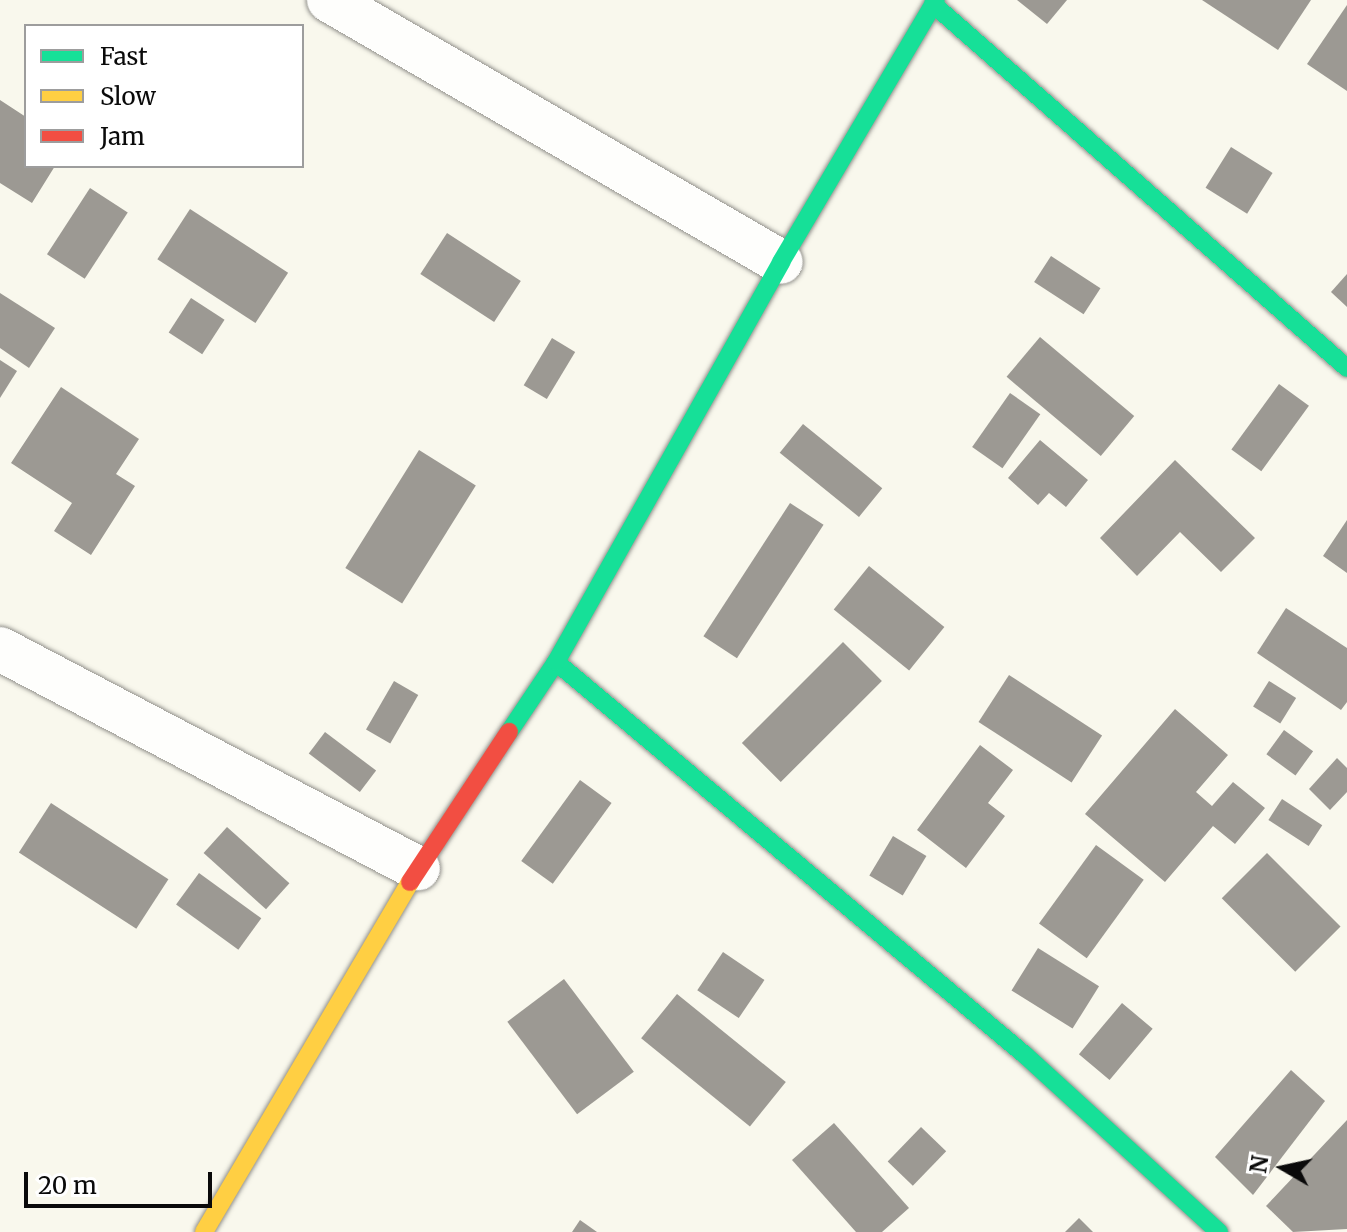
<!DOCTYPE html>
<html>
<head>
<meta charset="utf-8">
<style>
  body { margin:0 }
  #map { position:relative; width:1347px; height:1232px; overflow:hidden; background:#f9f8ed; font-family:Merriweather,serif }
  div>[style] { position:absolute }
  .building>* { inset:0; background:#9c9993; transform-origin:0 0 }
  .roads { filter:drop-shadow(0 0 2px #92918c) drop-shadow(0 0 2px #92918c) }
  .street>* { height:44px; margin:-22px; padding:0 22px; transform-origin:22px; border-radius:22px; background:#fefefc }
  .fast>* { height:18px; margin:-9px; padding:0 9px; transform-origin:9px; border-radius:9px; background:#16e098 }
  .slow>* { height:18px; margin:-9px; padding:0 9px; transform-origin:9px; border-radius:9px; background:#ffcf43 }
  .jam>* { height:18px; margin:-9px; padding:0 9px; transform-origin:9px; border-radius:9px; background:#f24e42 }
  span { translate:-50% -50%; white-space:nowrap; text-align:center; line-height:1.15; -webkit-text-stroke:8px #fff; paint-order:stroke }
  .legend { position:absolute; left:24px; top:24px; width:280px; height:144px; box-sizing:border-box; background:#fff; border:2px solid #9d9d9d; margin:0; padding:10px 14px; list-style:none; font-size:24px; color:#0a0a0a }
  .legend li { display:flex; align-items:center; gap:16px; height:40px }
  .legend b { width:40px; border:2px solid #9d9d9d }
  .north { position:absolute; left:1243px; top:1128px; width:80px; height:80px; -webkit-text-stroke:6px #fff; paint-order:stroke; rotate:279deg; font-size:22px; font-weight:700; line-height:32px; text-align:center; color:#0a0a0a }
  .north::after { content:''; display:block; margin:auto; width:28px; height:36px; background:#0a0a0a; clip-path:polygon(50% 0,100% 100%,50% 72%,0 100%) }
  .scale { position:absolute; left:24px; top:1172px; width:188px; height:36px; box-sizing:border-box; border:4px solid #0a0a0a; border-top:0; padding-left:10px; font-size:24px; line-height:28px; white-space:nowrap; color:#0a0a0a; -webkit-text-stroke:6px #fff; paint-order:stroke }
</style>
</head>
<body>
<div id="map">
  <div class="building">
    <div style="clip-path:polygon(1017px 0,1067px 0,1047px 24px)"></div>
    <div style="clip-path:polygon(1202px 0,1311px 0,1278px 50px)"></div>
    <div style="clip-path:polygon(1347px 5px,1347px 91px,1307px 64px)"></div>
    <div style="clip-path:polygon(0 100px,26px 117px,26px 166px,55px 166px,32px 203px,0 183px)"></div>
    <div style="left:1231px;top:147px;width:49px;height:48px;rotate:32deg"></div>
    <div style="left:90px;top:188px;width:45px;height:79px;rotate:33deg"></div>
    <div style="left:190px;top:209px;width:117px;height:60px;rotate:33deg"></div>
    <div style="left:447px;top:233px;width:88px;height:49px;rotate:33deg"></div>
    <div style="left:1051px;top:256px;width:59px;height:31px;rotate:33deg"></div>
    <div style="clip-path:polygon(1347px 274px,1347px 307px,1331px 292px)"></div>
    <div style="clip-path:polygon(0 293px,55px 328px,29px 368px,0 348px)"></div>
    <div style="left:191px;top:298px;width:40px;height:41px;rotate:33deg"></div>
    <div style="left:1040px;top:337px;width:123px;height:52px;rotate:40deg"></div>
    <div style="left:552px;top:338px;width:27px;height:55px;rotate:31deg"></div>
    <div style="clip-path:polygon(0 360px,17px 371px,0 398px)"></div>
    <div style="left:1279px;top:384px;width:37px;height:81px;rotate:36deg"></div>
    <div style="clip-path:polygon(61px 387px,139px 439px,116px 474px,135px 486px,91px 555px,54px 531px,72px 503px,11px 463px)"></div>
    <div style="left:1010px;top:393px;width:37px;height:66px;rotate:35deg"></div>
    <div style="left:803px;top:424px;width:102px;height:37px;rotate:39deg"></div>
    <div style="clip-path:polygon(1040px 440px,1088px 480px,1066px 507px,1049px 493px,1038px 505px,1008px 478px)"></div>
    <div style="left:419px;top:450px;width:67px;height:139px;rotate:32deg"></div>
    <div style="clip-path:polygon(1175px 460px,1255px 538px,1221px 572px,1180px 532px,1137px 576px,1100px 538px)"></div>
    <div style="left:790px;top:503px;width:40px;height:159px;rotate:33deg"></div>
    <div style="clip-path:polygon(1347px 520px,1347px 573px,1323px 556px)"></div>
    <div style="left:869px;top:566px;width:97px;height:56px;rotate:39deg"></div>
    <div style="clip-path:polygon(1286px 608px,1347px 648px,1347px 702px,1341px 710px,1257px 653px)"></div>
    <div style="left:843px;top:642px;width:55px;height:143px;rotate:45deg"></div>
    <div style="left:1009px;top:675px;width:111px;height:56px;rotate:33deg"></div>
    <div style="left:394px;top:681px;width:28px;height:56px;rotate:30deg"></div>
    <div style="left:1269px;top:681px;width:32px;height:30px;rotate:32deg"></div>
    <div style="clip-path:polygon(1175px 709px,1228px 755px,1196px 792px,1212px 806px,1233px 782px,1265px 808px,1235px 844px,1213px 826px,1165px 882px,1085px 814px)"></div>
    <div style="left:1284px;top:730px;width:36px;height:30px;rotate:36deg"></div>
    <div style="left:325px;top:732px;width:64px;height:27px;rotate:37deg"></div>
    <div style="clip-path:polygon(980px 745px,1013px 770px,988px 803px,1005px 816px,966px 868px,917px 830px)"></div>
    <div style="clip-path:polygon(1337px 758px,1347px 768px,1347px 792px,1330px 810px,1309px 789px)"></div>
    <div style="left:580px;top:780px;width:39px;height:100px;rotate:36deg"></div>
    <div style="left:1282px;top:799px;width:48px;height:25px;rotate:33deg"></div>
    <div style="left:51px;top:803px;width:140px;height:59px;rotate:33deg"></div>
    <div style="left:227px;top:827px;width:84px;height:35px;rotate:42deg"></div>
    <div style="left:893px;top:836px;width:39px;height:46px;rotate:31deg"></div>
    <div style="left:1096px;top:845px;width:59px;height:97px;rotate:36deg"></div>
    <div style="left:1267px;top:853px;width:104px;height:64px;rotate:45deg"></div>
    <div style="left:199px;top:873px;width:77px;height:39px;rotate:36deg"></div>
    <div style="left:1038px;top:948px;width:72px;height:50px;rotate:32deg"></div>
    <div style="left:723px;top:952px;width:50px;height:46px;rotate:34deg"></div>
    <div style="left:564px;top:979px;width:116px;height:71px;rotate:53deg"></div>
    <div style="left:677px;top:994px;width:140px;height:57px;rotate:39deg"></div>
    <div style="left:1122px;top:1003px;width:40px;height:67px;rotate:40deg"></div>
    <div style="clip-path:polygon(1291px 1070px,1325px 1101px,1253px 1195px,1215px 1157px)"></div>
    <div style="clip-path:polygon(1347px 1120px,1347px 1229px,1293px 1232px,1266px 1206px)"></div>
    <div style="clip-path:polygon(834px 1123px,909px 1208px,882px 1232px,856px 1232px,792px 1160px)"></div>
    <div style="left:921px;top:1127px;width:35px;height:48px;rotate:44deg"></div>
    <div style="clip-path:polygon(1079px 1218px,1093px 1232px,1065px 1232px)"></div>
    <div style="clip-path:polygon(580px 1220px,597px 1232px,572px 1232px)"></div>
  </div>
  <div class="roads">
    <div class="street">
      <div style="left:329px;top:0;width:522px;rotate:30.1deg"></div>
      <div style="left:0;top:649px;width:472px;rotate:27.7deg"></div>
    </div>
    <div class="fast">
      <div style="left:933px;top:4px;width:551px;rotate:41.32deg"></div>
      <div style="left:556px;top:662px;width:612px;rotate:39.96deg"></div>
      <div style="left:1025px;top:1055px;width:263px;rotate:42.4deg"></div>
      <div style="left:509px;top:732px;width:84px;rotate:-56.1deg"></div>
      <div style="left:556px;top:662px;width:459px;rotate:-60.6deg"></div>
      <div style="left:781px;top:262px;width:304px;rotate:-59.4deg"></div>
    </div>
    <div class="slow">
      <div style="left:204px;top:1232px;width:406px;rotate:-59.5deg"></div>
    </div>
    <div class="jam">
      <div style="left:410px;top:882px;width:180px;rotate:-56.6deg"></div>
    </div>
  </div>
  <ul class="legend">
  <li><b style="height:10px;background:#16e098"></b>Fast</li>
  <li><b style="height:10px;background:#ffcf43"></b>Slow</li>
  <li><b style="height:10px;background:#f24e42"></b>Jam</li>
  </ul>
  <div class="north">N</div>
  <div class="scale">20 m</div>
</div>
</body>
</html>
